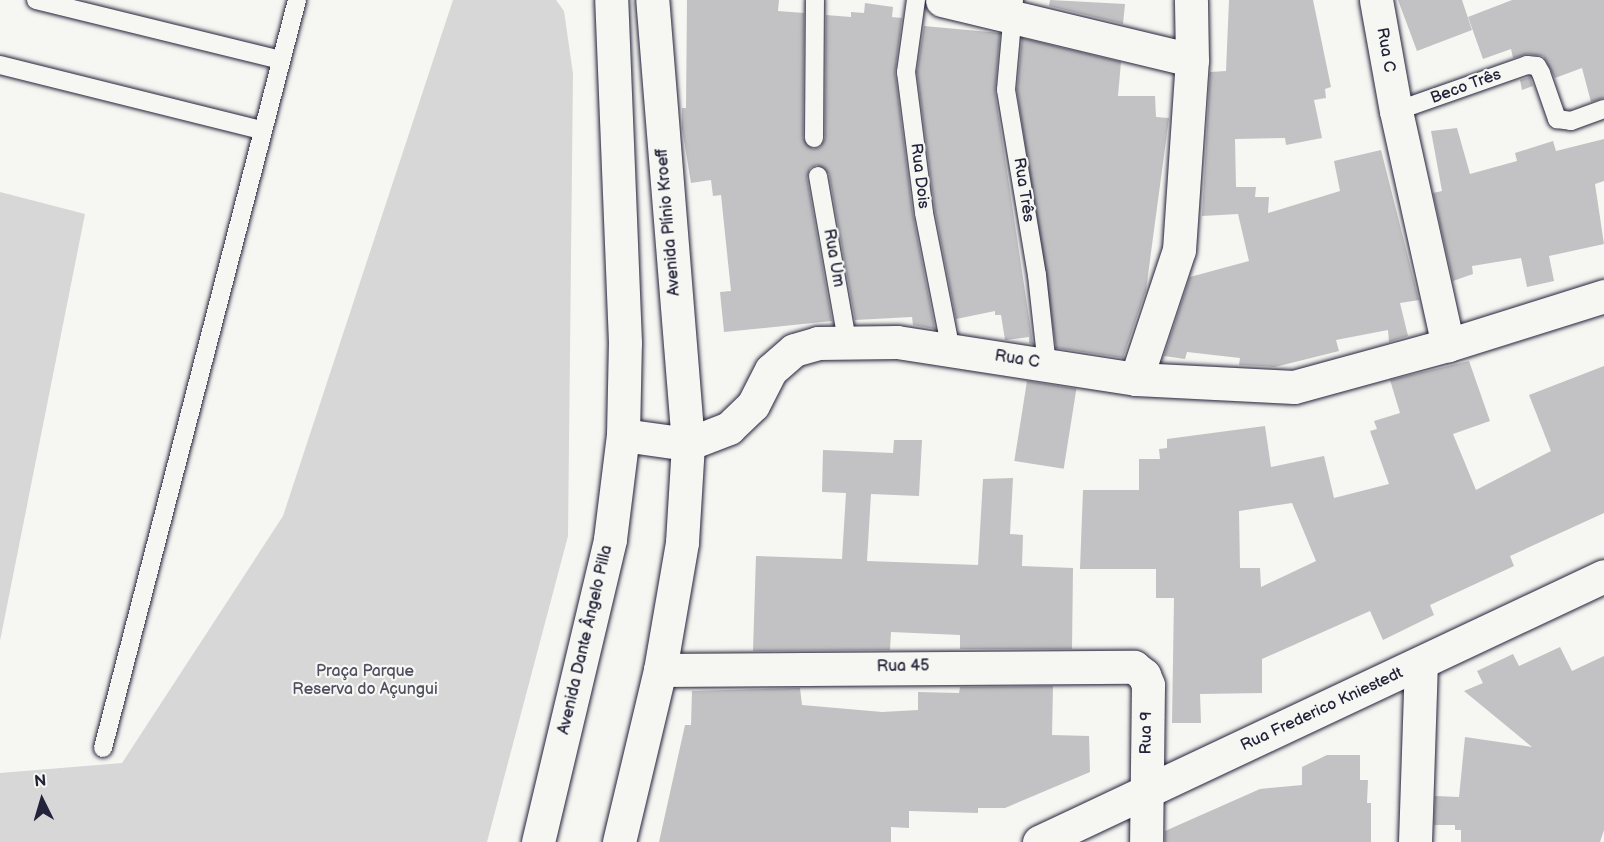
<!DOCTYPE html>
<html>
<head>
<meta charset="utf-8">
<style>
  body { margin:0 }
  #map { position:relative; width:1604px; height:842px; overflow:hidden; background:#f6f6f2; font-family:"Balsamiq Sans",sans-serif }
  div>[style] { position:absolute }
  .green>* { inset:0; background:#d7d7d7 }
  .building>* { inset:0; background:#c2c2c4; transform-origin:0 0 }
  .roads { filter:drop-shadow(0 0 2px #22223b) drop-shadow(0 0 2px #22223b) }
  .service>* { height:18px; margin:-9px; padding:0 9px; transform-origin:9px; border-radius:9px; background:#f6f6f2 }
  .minor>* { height:33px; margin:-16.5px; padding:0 16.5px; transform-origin:16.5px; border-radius:16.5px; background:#f6f6f2 }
  .tertiary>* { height:33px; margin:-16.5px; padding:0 16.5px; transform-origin:16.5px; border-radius:16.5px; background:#f6f6f2 }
  .secondary>* { height:33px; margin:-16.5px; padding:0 16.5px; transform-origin:16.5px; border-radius:16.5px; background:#f6f6f2 }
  span { translate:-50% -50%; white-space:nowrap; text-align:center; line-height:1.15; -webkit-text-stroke:4.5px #f6f6f2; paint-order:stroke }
  .street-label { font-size:16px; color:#22223b }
  .park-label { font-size:16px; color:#4f4f62 }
  .north { position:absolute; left:12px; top:770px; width:60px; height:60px; -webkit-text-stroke:4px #f6f6f2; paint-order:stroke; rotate:355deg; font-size:16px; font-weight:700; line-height:24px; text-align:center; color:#22223b }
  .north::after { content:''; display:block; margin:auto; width:21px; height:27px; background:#22223b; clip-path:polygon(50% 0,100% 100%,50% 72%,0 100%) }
</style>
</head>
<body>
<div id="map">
  <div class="green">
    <div style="clip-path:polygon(453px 0,556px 0,564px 11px,573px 74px,568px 536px,487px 842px,0 842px,0 773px,122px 763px,283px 516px)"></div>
    <div style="clip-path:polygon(0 192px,85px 214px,0 641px)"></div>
  </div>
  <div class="building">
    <div style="clip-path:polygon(687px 0,779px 0,778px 11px,804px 13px,803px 138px,813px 149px,820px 147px,825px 138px,826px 15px,851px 17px,851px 12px,864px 13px,865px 3px,893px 7px,892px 17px,902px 18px,895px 73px,913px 215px,935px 329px,913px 325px,912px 317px,855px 320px,829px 174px,817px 165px,810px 168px,807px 178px,832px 321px,724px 332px,720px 292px,731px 291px,721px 195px,713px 196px,711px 180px,691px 183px,682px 128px,682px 108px,686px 108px)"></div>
    <div style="clip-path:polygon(1050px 0,1125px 4px,1123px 24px,1049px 6px)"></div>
    <div style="clip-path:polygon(1229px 0,1313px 0,1331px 87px,1325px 89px,1326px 98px,1314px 100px,1322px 138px,1286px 145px,1285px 138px,1235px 139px,1236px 187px,1256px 187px,1255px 197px,1269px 197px,1268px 213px,1340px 191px,1334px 161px,1381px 150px,1419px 300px,1400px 303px,1408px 336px,1389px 342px,1388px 330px,1336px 340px,1339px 351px,1275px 367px,1239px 365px,1240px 358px,1187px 352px,1185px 359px,1164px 356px,1190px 277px,1249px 261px,1238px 214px,1202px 216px,1210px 72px,1226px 71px)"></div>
    <div style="clip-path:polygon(1398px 0,1462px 0,1472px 30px,1417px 51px)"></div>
    <div style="clip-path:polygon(1512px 0,1604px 0,1604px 98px,1591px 102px,1582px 68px,1555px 78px,1543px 56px,1528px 54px,1513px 58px,1511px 49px,1483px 59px,1468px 17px)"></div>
    <div style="clip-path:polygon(924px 26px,1000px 33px,995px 92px,1033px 344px,1029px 343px,1029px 337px,1005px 340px,1001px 315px,995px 315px,995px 311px,956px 319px,935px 211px,917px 72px)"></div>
    <div style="clip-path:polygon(1022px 38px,1121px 62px,1118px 96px,1155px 96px,1156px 117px,1169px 118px,1146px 290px,1123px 358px,1056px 348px,1017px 90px)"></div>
    <div style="clip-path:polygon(1530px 77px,1533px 86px,1522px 90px,1520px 80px)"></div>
    <div style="clip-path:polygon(1457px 128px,1470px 174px,1517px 161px,1515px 153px,1553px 141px,1556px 151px,1604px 139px,1604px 181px,1595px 184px,1604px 244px,1549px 256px,1554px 281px,1527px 287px,1521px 258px,1472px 266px,1473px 274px,1453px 281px,1433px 193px,1442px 191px,1431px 131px)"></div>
    <div style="clip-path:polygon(evenodd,1469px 361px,1490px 421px,1453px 434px,1476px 490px,1551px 451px,1529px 395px,1604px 366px,1604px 513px,1510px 556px,1514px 566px,1430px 605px,1434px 615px,1383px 640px,1370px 611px,1262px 659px,1262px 693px,1200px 694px,1201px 723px,1172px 723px,1174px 598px,1156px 598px,1156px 569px,1080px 569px,1083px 490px,1139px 490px,1139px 459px,1160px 459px,1159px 449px,1167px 448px,1167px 439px,1265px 426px,1271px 467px,1324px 456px,1334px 498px,1389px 484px,1370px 431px,1377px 429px,1374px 421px,1400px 413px,1390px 380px,1469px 361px,1292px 503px,1316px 561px,1261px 587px,1260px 568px,1240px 568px,1239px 511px,1292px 503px)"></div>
    <div style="left:1027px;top:381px;width:50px;height:81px;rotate:9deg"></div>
    <div style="clip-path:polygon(894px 440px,922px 440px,919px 496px,871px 494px,867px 561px,978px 565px,983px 479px,1013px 478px,1010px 534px,1023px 535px,1022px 566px,1073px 568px,1072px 649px,960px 649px,960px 635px,891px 632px,890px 650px,753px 651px,756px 556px,842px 559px,846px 493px,822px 492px,823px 450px,893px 453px)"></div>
    <div style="clip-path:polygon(1560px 647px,1572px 671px,1604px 656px,1604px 830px,1600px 842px,1461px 842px,1461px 830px,1455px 830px,1455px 825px,1434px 825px,1435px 796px,1459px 797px,1465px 737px,1532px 747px,1464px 691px,1483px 683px,1477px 671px,1513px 654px,1519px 666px)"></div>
    <div style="clip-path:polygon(1053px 686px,1052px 735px,1089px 736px,1090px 772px,1005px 808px,978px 808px,978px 813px,909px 811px,909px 828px,891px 827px,891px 842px,659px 842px,685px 725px,691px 725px,692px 691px,800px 688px,802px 705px,882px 712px,918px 710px,918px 692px,959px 693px,960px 687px)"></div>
    <div style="clip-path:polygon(1327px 755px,1360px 755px,1360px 780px,1368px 780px,1367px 803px,1371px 803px,1371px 842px,1165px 842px,1165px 831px,1260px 789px,1302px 785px,1302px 767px)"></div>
  </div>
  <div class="roads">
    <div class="service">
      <div style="left:36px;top:0;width:252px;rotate:13.8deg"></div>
      <div style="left:916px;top:0;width:73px;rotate:97.9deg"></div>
      <div style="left:906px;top:72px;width:142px;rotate:82.7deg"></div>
      <div style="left:924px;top:213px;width:140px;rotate:78.9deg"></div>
      <div style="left:1014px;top:0;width:90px;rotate:95.1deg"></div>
      <div style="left:1006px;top:90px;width:188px;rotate:80.5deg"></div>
      <div style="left:1037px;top:275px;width:91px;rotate:83.7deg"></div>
      <div style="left:0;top:65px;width:269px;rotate:14deg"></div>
      <div style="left:1396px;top:111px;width:139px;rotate:-19.3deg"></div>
      <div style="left:1527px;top:65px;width:10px;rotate:6deg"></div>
      <div style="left:1537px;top:66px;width:8px;rotate:60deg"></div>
      <div style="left:1541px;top:73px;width:49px;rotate:70.8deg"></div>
      <div style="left:1557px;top:119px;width:14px;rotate:8deg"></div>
      <div style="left:1571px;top:121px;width:35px;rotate:-20deg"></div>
      <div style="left:814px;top:138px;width:138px;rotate:-89.6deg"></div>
      <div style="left:818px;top:176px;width:167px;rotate:80deg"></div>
      <div style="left:103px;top:748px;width:773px;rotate:-75.46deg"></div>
    </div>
    <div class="minor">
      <div style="left:942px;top:0;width:257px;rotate:13.5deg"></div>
      <div style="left:1376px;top:0;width:113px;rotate:79.8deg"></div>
      <div style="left:1396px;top:111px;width:240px;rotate:77.5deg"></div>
      <div style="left:1136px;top:379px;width:136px;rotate:-71.6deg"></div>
      <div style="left:1179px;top:250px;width:190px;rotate:-86.1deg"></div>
      <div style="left:1192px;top:60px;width:60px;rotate:-91deg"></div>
      <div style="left:623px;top:435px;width:66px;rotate:7.9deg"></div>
      <div style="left:688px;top:444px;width:44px;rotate:-21.3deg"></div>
      <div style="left:729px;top:428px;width:33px;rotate:-44deg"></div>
      <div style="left:753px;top:405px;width:39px;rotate:-63deg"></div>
      <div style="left:771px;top:370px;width:30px;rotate:-41deg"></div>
      <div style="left:794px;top:350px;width:25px;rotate:-16deg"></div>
      <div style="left:818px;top:343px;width:79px;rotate:-0.7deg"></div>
      <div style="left:897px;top:342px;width:242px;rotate:8.8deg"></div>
      <div style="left:1136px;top:379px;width:158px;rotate:2.9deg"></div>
      <div style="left:1294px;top:387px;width:160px;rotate:-15.3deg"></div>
      <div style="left:1448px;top:345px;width:164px;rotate:-17.4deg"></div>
      <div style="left:660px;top:670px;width:474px;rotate:-0.4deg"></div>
      <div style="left:1134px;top:667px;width:13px;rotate:39deg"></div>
      <div style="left:1144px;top:675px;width:11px;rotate:68deg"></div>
      <div style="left:1148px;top:685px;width:157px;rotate:90.7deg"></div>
      <div style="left:1415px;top:842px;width:178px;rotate:-88.1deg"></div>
    </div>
    <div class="tertiary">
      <div style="left:1039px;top:842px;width:624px;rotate:-25.21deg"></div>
    </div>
    <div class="secondary">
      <div style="left:538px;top:842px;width:311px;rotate:-76.6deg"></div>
      <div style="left:610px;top:539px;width:105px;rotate:-82.9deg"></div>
      <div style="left:623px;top:435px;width:92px;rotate:-88.8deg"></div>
      <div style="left:625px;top:343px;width:343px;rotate:-92.3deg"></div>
      <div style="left:619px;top:842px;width:177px;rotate:-76.6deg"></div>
      <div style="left:660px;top:670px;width:130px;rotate:-80.2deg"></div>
      <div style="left:682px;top:542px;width:98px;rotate:-86.5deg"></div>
      <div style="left:688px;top:444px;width:445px;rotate:-94.6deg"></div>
    </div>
  </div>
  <div class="street-label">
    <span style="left:1385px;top:50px;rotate:80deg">Rua C</span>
    <span style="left:1466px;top:87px;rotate:-20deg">Beco Três</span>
    <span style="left:919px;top:176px;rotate:83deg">Rua Dois</span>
    <span style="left:1023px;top:190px;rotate:81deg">Rua Três</span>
    <span style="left:669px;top:222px;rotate:-95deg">Avenida Plínio Kroeff</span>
    <span style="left:833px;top:258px;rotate:80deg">Rua Um</span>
    <span style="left:1017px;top:360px;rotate:9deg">Rua C</span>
    <span style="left:586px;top:640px;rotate:-77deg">Avenida Dante Ângelo Pilla</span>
    <span style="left:903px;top:667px;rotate:-1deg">Rua 45</span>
    <span style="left:1322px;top:710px;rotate:-25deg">Rua Frederico Kniestedt</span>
    <span style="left:1147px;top:733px;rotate:-89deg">Rua 9</span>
  </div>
  <div class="park-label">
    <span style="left:365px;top:681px">Praça Parque<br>Reserva do Açungui</span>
  </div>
  <div class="north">N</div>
</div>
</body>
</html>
